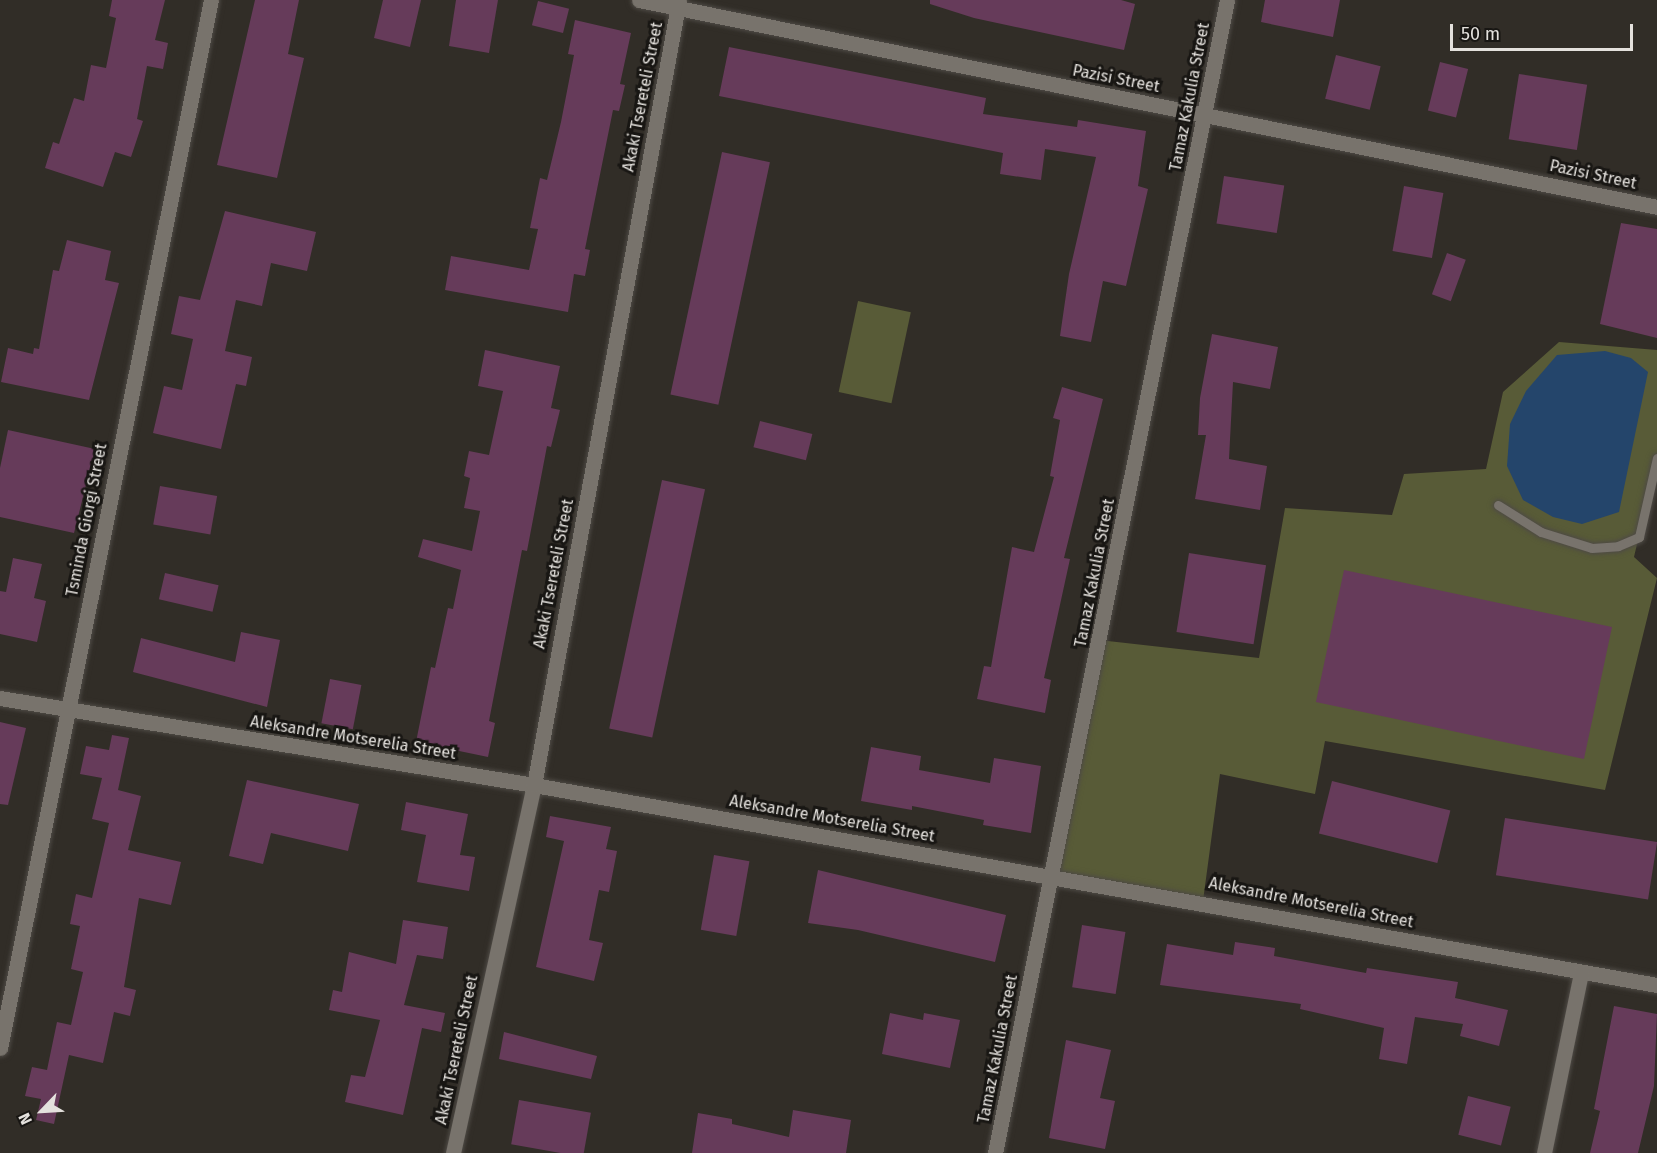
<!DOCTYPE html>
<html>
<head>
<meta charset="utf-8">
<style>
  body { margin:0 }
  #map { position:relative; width:1657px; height:1153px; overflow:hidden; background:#312d27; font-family:"Fira Sans",sans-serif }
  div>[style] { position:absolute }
  .green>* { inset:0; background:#585b37; transform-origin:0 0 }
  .water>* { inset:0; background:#24456b }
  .building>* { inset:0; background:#663b5a; transform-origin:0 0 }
  .roads { filter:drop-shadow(0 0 2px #4e4a45) drop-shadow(0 0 2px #4e4a45) }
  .service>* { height:9px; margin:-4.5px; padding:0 4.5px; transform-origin:4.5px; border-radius:4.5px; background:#78736c }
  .minor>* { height:15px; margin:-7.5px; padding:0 7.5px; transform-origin:7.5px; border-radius:7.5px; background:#78736c }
  .secondary>* { height:15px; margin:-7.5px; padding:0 7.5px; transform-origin:7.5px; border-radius:7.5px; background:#78736c }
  span { translate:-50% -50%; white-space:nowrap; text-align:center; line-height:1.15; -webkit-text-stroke:6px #181613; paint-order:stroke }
  .street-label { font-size:16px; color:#e4e1dd }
  .north { position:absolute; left:12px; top:1081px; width:60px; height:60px; -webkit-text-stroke:4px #181613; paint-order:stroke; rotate:245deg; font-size:16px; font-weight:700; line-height:24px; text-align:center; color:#e4e1dd }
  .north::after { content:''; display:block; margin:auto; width:21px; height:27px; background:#e4e1dd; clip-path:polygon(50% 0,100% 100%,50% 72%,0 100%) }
  .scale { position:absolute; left:1450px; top:24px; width:183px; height:27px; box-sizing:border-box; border:3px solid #e4e1dd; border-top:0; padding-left:8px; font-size:18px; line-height:21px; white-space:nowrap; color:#e4e1dd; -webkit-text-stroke:4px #181613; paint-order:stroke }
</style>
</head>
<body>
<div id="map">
  <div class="green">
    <div style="left:858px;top:301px;width:54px;height:93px;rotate:12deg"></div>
    <div style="clip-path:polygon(1559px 342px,1657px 350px,1657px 458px,1634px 557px,1657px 578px,1605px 790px,1325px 741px,1315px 794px,1220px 774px,1203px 901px,1051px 875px,1099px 640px,1259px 658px,1285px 508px,1392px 515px,1404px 474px,1486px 469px,1503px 392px)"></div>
  </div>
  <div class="water">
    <div style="clip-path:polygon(1605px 351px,1631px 358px,1648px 372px,1619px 512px,1582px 524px,1553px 517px,1523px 500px,1507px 466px,1510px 424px,1526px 391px,1557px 355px)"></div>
  </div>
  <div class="building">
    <div style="clip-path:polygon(112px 0,165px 0,155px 40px,168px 43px,163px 69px,147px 66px,137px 119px,143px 121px,131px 157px,115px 152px,103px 187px,45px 168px,53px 142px,59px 144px,74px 98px,84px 101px,91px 65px,106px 68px,116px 18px,109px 16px)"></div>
    <div style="clip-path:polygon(255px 0,299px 0,288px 54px,304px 58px,277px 178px,217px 165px)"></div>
    <div style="clip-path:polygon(383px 0,421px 0,410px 47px,374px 38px)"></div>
    <div style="clip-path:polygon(456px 0,498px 0,489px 53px,449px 46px)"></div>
    <div style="clip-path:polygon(930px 0,1121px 0,1135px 4px,1124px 50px,974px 18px,930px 4px)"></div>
    <div style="clip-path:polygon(1265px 0,1340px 0,1333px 37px,1261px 22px)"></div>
    <div style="left:538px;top:1px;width:32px;height:25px;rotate:14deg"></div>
    <div style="clip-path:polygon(575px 20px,631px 33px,620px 84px,625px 85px,619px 111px,613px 110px,585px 249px,590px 250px,585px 276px,574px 274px,568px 312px,445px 290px,451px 256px,529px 270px,538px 229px,530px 228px,540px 178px,547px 180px,561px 122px,574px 55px,568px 54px)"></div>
    <div style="clip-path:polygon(729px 47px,986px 98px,983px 114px,1077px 127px,1078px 120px,1146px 131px,1138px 186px,1148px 189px,1126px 286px,1103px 281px,1091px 342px,1060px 336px,1069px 274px,1096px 157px,1045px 149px,1041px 180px,1000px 174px,1003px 153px,719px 96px)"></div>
    <div style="left:1336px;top:55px;width:46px;height:45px;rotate:14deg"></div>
    <div style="left:1440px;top:62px;width:29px;height:50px;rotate:14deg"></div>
    <div style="left:1519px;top:74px;width:69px;height:66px;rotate:9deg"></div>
    <div style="left:722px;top:152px;width:49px;height:248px;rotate:12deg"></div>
    <div style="left:1224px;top:176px;width:61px;height:48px;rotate:9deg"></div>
    <div style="left:1404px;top:186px;width:40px;height:66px;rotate:10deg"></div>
    <div style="clip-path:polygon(225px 211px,316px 232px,307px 271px,271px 263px,262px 306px,236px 300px,225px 351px,252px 357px,246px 386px,236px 384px,221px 449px,153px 433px,164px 386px,182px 390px,193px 339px,171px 334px,179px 296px,200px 300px)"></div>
    <div style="clip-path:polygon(1621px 223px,1657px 229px,1657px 338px,1600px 324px)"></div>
    <div style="clip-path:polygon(67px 240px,111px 251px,105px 280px,119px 283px,89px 400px,1px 382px,8px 348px,33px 354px,34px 348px,39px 349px,53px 270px,59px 271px)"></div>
    <div style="left:1447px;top:253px;width:20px;height:44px;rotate:20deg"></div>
    <div style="clip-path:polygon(1212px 334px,1278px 347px,1270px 389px,1233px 382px,1229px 459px,1267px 466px,1260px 510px,1195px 499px,1206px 435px,1198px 435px,1200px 398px)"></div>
    <div style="clip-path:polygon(485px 350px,560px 366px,551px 408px,560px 410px,551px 447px,547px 446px,527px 551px,522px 550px,489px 721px,495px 723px,488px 757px,416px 742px,431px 667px,435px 668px,448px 608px,453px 609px,461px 570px,418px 557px,423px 539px,472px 551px,480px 511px,464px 508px,470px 478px,464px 476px,469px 451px,489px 455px,503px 391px,478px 386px)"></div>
    <div style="clip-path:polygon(1062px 387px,1103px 399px,1064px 558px,1070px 559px,1044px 678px,1051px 680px,1045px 713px,977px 699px,984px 666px,991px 667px,1012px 547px,1034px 552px,1054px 477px,1050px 476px,1060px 420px,1053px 418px)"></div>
    <div style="left:760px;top:421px;width:54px;height:27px;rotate:14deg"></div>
    <div style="clip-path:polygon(8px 430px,95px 449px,74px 533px,0 517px,0 468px)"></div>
    <div style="left:662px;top:480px;width:44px;height:254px;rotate:12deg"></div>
    <div style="left:160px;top:486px;width:58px;height:39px;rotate:10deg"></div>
    <div style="left:1189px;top:553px;width:78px;height:80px;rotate:9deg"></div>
    <div style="clip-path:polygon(13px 558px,42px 564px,34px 598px,46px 601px,37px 642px,0 634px,0 591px,6px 592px)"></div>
    <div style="left:1344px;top:570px;width:274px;height:135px;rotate:12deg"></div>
    <div style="left:165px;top:573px;width:55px;height:27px;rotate:13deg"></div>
    <div style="clip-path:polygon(241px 632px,280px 640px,267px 707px,133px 672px,141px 638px,235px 662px)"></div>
    <div style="left:330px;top:679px;width:32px;height:45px;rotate:11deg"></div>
    <div style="clip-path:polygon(0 722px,26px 728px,8px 805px,0 804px)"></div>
    <div style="clip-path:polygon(112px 735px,129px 738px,118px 790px,141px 796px,128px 850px,181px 862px,171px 905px,139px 898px,124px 987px,136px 990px,130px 1016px,114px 1012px,103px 1063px,69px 1055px,54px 1124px,36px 1120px,41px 1099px,25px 1096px,32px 1067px,47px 1070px,57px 1022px,71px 1025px,83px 972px,71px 969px,80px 926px,70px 924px,76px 894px,92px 898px,109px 823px,92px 819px,102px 778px,80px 774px,86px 746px,109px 750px)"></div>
    <div style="clip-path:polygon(871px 747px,921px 756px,919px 770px,990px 783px,994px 758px,1041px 766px,1031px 833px,983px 825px,984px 820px,912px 806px,912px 810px,861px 801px)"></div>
    <div style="clip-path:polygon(247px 780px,359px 804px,348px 851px,271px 833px,263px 864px,229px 856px)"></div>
    <div style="left:1332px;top:781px;width:122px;height:54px;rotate:14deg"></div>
    <div style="clip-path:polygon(406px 802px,468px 814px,460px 855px,475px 857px,469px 891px,417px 882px,426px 835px,401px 830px)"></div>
    <div style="clip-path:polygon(550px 816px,611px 827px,606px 849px,617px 851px,609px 892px,599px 890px,589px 940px,603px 943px,594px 981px,536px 967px,564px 841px,546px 837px)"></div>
    <div style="left:1505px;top:818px;width:154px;height:58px;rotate:9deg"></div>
    <div style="left:714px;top:855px;width:36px;height:76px;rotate:10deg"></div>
    <div style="clip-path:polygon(818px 870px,1006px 915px,995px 962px,858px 930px,808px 923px)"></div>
    <div style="clip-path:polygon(403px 920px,448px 927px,443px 959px,417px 955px,404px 1005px,445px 1013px,441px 1032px,422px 1028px,403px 1115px,345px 1102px,351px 1075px,365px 1077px,380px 1020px,329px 1010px,333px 990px,342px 992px,349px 952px,396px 964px)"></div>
    <div style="left:1082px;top:925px;width:44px;height:63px;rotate:9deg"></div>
    <div style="clip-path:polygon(1235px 942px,1275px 948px,1274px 956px,1366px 973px,1367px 968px,1458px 982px,1455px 998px,1508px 1010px,1499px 1046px,1460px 1036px,1463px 1024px,1415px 1017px,1407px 1064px,1379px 1059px,1384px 1028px,1300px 1009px,1301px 1004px,1160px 985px,1167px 944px,1233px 955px)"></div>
    <div style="clip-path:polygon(1614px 1006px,1657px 1014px,1654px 1086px,1638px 1153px,1590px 1153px,1600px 1111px,1594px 1109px)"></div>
    <div style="clip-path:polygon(890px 1013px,923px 1020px,924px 1013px,960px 1020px,950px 1068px,882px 1054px)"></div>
    <div style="clip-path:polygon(504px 1032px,597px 1056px,591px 1079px,499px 1059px)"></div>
    <div style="clip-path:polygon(1066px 1040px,1111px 1050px,1100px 1098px,1115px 1101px,1105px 1149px,1049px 1138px)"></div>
    <div style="left:1468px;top:1096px;width:44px;height:40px;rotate:14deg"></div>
    <div style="left:519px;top:1100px;width:73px;height:45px;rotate:10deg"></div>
    <div style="clip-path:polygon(793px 1110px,851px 1120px,846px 1153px,692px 1153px,698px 1113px,732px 1119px,732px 1124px,789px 1137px)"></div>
  </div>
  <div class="roads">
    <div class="service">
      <div style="left:1498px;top:505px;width:51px;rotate:32.1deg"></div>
      <div style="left:1541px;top:532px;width:53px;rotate:17.4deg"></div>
      <div style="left:1592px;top:548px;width:26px;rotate:-4deg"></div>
      <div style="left:1618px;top:546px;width:23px;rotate:-23deg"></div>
      <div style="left:1639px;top:537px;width:81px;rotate:-77.2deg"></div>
    </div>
    <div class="minor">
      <div style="left:639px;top:0;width:1039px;rotate:11.49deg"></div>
      <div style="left:0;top:698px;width:541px;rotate:9.25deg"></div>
      <div style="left:534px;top:785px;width:1141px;rotate:10.1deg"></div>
      <div style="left:995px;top:1153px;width:1176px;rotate:-78.62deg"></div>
      <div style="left:1544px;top:1153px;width:185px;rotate:-78.4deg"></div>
    </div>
    <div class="secondary">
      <div style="left:0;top:1048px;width:1069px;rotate:-78.62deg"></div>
      <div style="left:453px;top:1153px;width:377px;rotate:-77.6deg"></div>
      <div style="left:534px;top:785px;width:798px;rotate:-79.53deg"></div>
    </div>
  </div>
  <div class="street-label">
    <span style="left:1116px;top:79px;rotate:11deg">Pazisi Street</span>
    <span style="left:643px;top:97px;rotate:-79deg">Akaki Tsereteli Street</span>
    <span style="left:1190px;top:97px;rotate:-79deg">Tamaz Kakulia Street</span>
    <span style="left:1593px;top:175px;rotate:12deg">Pazisi Street</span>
    <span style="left:87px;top:520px;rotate:-79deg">Tsminda Giorgi Street</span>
    <span style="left:1095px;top:573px;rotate:-79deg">Tamaz Kakulia Street</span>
    <span style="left:554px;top:574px;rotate:-79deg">Akaki Tsereteli Street</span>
    <span style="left:353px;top:738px;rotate:9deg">Aleksandre Motserelia Street</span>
    <span style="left:832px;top:819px;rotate:10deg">Aleksandre Motserelia Street</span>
    <span style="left:1311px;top:903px;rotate:11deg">Aleksandre Motserelia Street</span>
    <span style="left:998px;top:1049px;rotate:-79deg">Tamaz Kakulia Street</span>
    <span style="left:457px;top:1050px;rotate:-78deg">Akaki Tsereteli Street</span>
  </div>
  <div class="north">N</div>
  <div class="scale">50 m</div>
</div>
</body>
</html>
